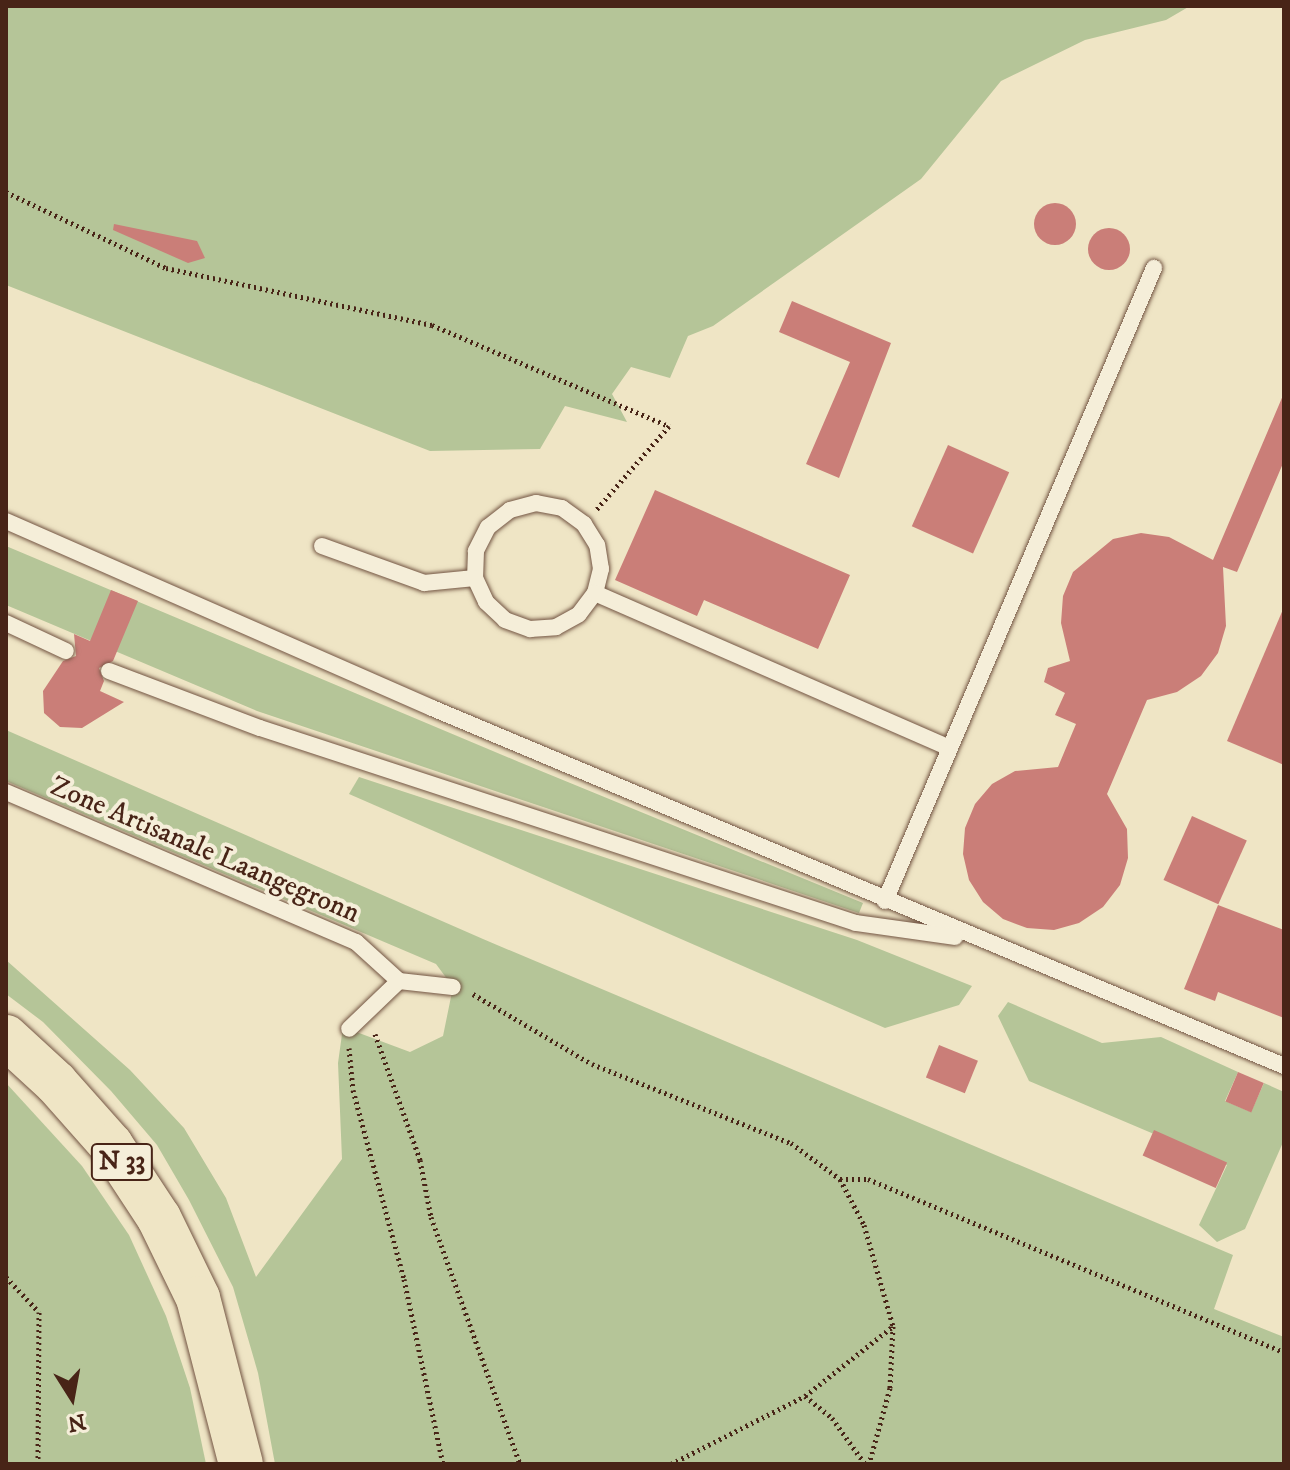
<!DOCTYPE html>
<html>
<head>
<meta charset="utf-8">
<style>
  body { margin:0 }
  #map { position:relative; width:1290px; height:1470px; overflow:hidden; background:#efe5c5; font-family:"IM FELL DW Pica",serif }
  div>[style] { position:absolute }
  .green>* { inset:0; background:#b5c598 }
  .building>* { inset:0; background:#ca7e78; transform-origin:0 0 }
  .round { border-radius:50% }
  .path>* { height:5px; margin-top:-2.5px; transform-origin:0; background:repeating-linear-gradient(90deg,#482417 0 2px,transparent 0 6px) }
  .roads { filter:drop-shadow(0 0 2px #725442) drop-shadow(0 0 2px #725442) }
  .lane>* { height:16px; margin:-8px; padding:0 8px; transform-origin:8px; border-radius:8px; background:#f5eed9 }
  .primary>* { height:44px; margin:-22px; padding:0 22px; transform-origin:22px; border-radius:22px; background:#efe5c5 }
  span { translate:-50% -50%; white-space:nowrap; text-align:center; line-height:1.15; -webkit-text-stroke:8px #f5eed9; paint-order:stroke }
  .shield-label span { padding:2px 6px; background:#f5eed9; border:2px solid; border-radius:6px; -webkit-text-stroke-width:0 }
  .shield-label { font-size:26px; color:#482417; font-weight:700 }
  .street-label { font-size:28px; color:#482417 }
  .frame { position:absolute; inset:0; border:8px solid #482417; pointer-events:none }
  .north { position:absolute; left:32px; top:1358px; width:80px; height:80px; -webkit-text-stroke:6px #f5eed9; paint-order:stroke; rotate:169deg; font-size:22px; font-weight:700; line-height:32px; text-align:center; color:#482417 }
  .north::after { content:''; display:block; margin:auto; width:28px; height:36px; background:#482417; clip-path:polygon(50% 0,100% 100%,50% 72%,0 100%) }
</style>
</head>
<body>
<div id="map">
  <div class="green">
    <div style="clip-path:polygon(6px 6px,1190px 6px,1166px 20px,1085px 40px,1001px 81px,921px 179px,713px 326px,688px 336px,670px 378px,631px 367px,612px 394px,627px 422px,565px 406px,540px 449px,430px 451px,6px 285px)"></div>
    <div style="clip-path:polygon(6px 546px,519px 762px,863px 903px,859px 913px,257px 711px,6px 605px)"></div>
    <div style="clip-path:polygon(6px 730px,483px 939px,1233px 1255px,1214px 1309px,1284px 1337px,1284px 1464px,275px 1464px,258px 1373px,233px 1287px,189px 1200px,157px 1145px,111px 1091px,43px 1022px,6px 994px,6px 960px,130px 1070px,184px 1128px,226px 1198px,256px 1277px,342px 1159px,338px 1063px,343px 1027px,410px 1052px,443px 1036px,453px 987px,436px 964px,6px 781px)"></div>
    <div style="clip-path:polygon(359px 777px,857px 940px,972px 986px,959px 1005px,885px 1028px,349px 794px)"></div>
    <div style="clip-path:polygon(1008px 1002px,1102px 1043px,1161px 1037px,1238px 1072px,1225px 1101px,1251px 1112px,1264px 1083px,1284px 1092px,1284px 1140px,1245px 1229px,1217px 1242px,1199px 1225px,1227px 1165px,1029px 1081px,998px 1016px)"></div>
    <div style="clip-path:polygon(6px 1083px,82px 1166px,129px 1235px,166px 1316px,190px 1388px,206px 1464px,6px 1464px)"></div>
  </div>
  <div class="building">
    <div class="round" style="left:1034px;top:203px;width:42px;height:42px"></div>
    <div style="clip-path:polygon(114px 224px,197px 241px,205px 258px,188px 263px,113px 230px)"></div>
    <div class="round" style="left:1088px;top:228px;width:42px;height:42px"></div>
    <div style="clip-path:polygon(792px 301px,891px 343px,839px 478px,806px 464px,850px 362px,779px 332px)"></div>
    <div style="clip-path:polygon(1284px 393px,1284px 461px,1237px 572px,1223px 567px,1226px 626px,1218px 653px,1201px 676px,1177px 692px,1147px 700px,1107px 794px,1127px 829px,1128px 858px,1120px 885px,1103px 907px,1079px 923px,1054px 930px,1027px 928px,1003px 919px,983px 902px,969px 880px,963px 854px,965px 828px,975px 804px,992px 784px,1015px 771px,1058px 767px,1076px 724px,1055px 715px,1065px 693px,1044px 682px,1048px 668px,1070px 661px,1061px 623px,1063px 596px,1073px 572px,1113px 539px,1141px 533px,1169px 537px,1213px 560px)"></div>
    <div style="left:948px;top:445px;width:67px;height:89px;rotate:24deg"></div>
    <div style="clip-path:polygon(655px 490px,850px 575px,818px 649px,704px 600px,697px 616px,615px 580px)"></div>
    <div style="clip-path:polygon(111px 590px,138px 601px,113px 661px,99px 668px,104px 681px,100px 691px,124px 702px,82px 728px,60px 727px,44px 713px,43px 691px,63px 661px,76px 656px,74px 634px,90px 641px)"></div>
    <div style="clip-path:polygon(1284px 607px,1284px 765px,1227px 741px)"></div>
    <div style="left:1192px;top:816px;width:60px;height:70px;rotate:24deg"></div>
    <div style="clip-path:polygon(1218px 905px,1284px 930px,1284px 1018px,1218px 992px,1215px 1001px,1184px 989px)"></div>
    <div style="left:939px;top:1045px;width:42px;height:35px;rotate:22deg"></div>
    <div style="left:1238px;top:1072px;width:28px;height:32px;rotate:23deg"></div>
    <div style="left:1154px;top:1130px;width:80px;height:28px;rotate:24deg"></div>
  </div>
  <div class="path">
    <div style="left:6px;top:192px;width:177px;rotate:25.4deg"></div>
    <div style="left:166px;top:268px;width:272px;rotate:12.1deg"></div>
    <div style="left:432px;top:325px;width:258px;rotate:23.1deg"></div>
    <div style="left:669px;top:426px;width:111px;rotate:131deg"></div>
    <div style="left:473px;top:994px;width:138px;rotate:30.5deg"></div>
    <div style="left:592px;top:1064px;width:214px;rotate:21.7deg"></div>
    <div style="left:791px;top:1143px;width:61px;rotate:36.3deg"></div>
    <div style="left:840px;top:1179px;width:52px;rotate:62.4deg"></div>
    <div style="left:864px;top:1225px;width:105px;rotate:74deg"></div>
    <div style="left:893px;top:1326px;width:62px;rotate:92.8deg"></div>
    <div style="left:890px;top:1388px;width:79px;rotate:105.4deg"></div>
    <div style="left:375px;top:1034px;width:134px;rotate:70.3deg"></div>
    <div style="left:420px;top:1160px;width:58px;rotate:79.1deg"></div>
    <div style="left:431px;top:1217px;width:263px;rotate:70.2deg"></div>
    <div style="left:349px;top:1048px;width:42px;rotate:84.6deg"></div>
    <div style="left:353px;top:1090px;width:196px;rotate:74.9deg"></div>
    <div style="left:404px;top:1279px;width:189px;rotate:78.1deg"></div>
    <div style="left:840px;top:1179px;width:28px"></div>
    <div style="left:868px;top:1179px;width:451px;rotate:22.6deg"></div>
    <div style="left:6px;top:1277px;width:48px;rotate:46.7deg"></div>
    <div style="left:39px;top:1312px;width:152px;rotate:90.4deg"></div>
    <div style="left:805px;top:1396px;width:111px;rotate:-38.4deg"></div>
    <div style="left:671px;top:1464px;width:150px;rotate:-26.9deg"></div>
    <div style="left:805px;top:1396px;width:35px;rotate:39deg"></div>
    <div style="left:832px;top:1418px;width:57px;rotate:54.3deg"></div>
  </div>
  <div class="roads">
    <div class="lane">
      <div style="left:6px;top:521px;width:465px;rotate:23.7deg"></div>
      <div style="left:432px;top:708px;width:924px;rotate:22.79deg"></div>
      <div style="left:322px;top:546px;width:109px;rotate:19.9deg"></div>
      <div style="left:424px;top:583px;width:51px;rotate:-5.6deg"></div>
      <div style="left:595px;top:593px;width:25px;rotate:-76deg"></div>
      <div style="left:601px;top:569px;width:24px;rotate:-99deg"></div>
      <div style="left:597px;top:545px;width:25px;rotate:-122deg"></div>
      <div style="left:584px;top:524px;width:27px;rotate:-144deg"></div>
      <div style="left:562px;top:508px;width:26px;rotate:-169deg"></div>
      <div style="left:536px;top:503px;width:27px;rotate:165deg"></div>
      <div style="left:510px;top:510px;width:28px;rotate:142deg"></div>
      <div style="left:488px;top:527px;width:27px;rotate:117deg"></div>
      <div style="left:476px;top:551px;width:27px;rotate:92deg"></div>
      <div style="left:475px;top:578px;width:26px;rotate:65deg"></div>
      <div style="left:486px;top:602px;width:26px;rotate:43deg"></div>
      <div style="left:505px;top:620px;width:27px;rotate:20deg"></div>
      <div style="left:530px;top:629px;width:26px;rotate:-4deg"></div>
      <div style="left:556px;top:627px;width:26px;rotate:-29deg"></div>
      <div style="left:579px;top:614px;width:26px;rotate:-53deg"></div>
      <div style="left:595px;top:593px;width:385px;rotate:23.6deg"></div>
      <div style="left:6px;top:623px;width:66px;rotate:25deg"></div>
      <div style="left:109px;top:671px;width:161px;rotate:20.7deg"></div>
      <div style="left:260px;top:728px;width:627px;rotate:18.12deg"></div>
      <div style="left:856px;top:923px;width:100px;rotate:8deg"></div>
      <div style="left:6px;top:792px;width:381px;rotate:23.2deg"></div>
      <div style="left:356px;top:942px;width:58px;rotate:42.2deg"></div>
      <div style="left:399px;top:981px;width:69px;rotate:136.2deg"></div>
      <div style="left:885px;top:901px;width:688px;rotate:-66.98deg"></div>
      <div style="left:399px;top:981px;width:54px;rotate:6.3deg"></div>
    </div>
    <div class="primary">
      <div style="left:6px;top:1037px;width:68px;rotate:42.6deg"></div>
      <div style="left:56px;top:1083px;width:83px;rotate:48.4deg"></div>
      <div style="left:111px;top:1145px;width:87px;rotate:56.7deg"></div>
      <div style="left:159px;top:1218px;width:89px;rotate:64deg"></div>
      <div style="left:198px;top:1298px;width:171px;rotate:75.5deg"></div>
    </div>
  </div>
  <div class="shield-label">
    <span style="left:122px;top:1162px">N 33</span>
  </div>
  <div class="street-label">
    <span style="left:205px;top:850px;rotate:23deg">Zone Artisanale Laangegronn</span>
  </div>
  <div class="frame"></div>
  <div class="north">N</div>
</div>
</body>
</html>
